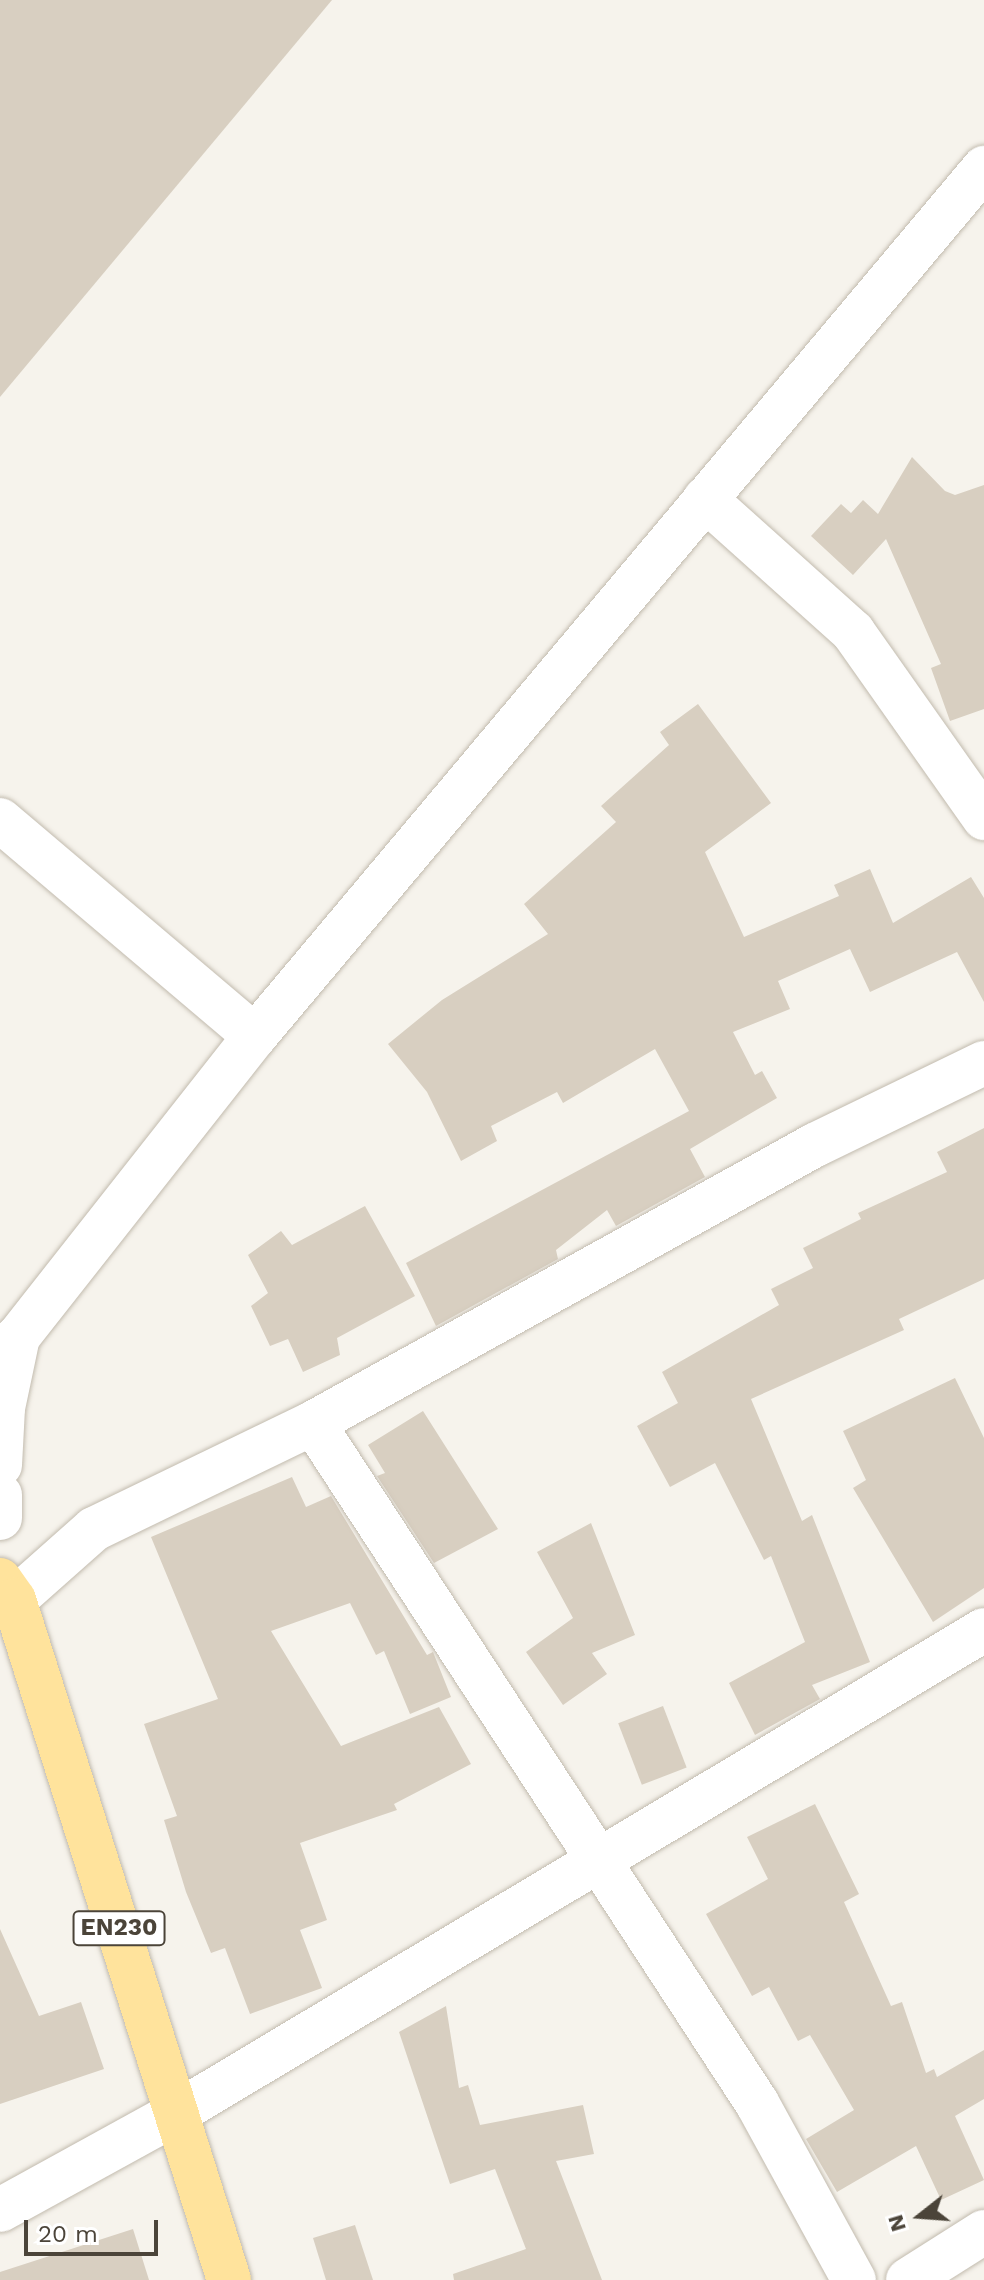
<!DOCTYPE html>
<html>
<head>
<meta charset="utf-8">
<style>
  body { margin:0 }
  #map { position:relative; width:984px; height:2280px; overflow:hidden; background:#f6f3ec; font-family:"Work Sans",sans-serif }
  div>[style] { position:absolute }
  .building>* { inset:0; background:#d8cfc1; transform-origin:0 0 }
  .roads { filter:drop-shadow(0 0 2px #c2bbae) drop-shadow(0 0 2px #c2bbae) }
  .street>* { height:44px; margin:-22px; padding:0 22px; transform-origin:22px; border-radius:22px; background:#fff }
  .primary>* { height:44px; margin:-22px; padding:0 22px; transform-origin:22px; border-radius:22px; background:#ffe39c }
  span { translate:-50% -50%; white-space:nowrap; text-align:center; line-height:1.15; -webkit-text-stroke:6px #fff; paint-order:stroke }
  .shield-label span { padding:2px 6px; background:#fff; border:2px solid; border-radius:6px; -webkit-text-stroke-width:0 }
  .shield-label { font-size:24px; color:#4b4439; font-weight:700 }
  .north { position:absolute; left:880px; top:2176px; width:80px; height:80px; -webkit-text-stroke:6px #fff; paint-order:stroke; rotate:253deg; font-size:22px; font-weight:700; line-height:32px; text-align:center; color:#4b4439 }
  .north::after { content:''; display:block; margin:auto; width:28px; height:36px; background:#4b4439; clip-path:polygon(50% 0,100% 100%,50% 72%,0 100%) }
  .scale { position:absolute; left:24px; top:2220px; width:134px; height:36px; box-sizing:border-box; border:4px solid #4b4439; border-top:0; padding-left:10px; font-size:24px; line-height:28px; white-space:nowrap; color:#4b4439; -webkit-text-stroke:6px #fff; paint-order:stroke }
</style>
</head>
<body>
<div id="map">
  <div class="building">
    <div style="clip-path:polygon(0 0,332px 0,0 397px)"></div>
    <div style="clip-path:polygon(912px 457px,945px 491px,955px 495px,984px 485px,984px 709px,950px 721px,931px 668px,941px 664px,886px 539px,853px 575px,811px 536px,841px 504px,851px 513px,863px 500px,878px 514px)"></div>
    <div style="clip-path:polygon(698px 704px,771px 803px,705px 852px,744px 937px,839px 896px,834px 885px,870px 869px,893px 923px,971px 877px,984px 898px,984px 1002px,957px 952px,870px 992px,850px 949px,778px 981px,790px 1009px,733px 1032px,755px 1075px,762px 1071px,777px 1098px,690px 1149px,705px 1177px,616px 1226px,607px 1210px,556px 1250px,558px 1259px,436px 1326px,406px 1263px,689px 1111px,655px 1049px,563px 1103px,557px 1092px,491px 1126px,497px 1141px,461px 1161px,427px 1092px,388px 1044px,442px 1000px,548px 934px,524px 904px,616px 822px,601px 806px,669px 745px,660px 732px)"></div>
    <div style="clip-path:polygon(984px 1128px,984px 1279px,899px 1319px,904px 1330px,751px 1399px,802px 1521px,812px 1515px,870px 1662px,812px 1685px,820px 1699px,755px 1735px,729px 1683px,805px 1642px,771px 1556px,764px 1560px,715px 1463px,670px 1487px,637px 1426px,678px 1403px,662px 1372px,779px 1305px,771px 1289px,813px 1268px,803px 1248px,861px 1219px,858px 1213px,947px 1172px,937px 1152px)"></div>
    <div style="clip-path:polygon(365px 1206px,415px 1296px,337px 1338px,340px 1355px,303px 1372px,288px 1339px,270px 1346px,251px 1306px,268px 1293px,248px 1255px,281px 1231px,292px 1245px)"></div>
    <div style="clip-path:polygon(955px 1378px,984px 1438px,984px 1588px,933px 1622px,853px 1488px,866px 1480px,843px 1431px)"></div>
    <div style="clip-path:polygon(423px 1411px,498px 1529px,434px 1563px,377px 1476px,385px 1473px,368px 1445px)"></div>
    <div style="clip-path:polygon(292px 1477px,306px 1507px,331px 1496px,427px 1655px,433px 1652px,451px 1697px,410px 1714px,384px 1651px,376px 1655px,350px 1603px,271px 1631px,341px 1746px,439px 1707px,471px 1764px,394px 1804px,397px 1810px,300px 1843px,327px 1920px,300px 1930px,322px 1988px,250px 2014px,225px 1948px,211px 1953px,186px 1892px,164px 1820px,177px 1816px,144px 1724px,218px 1699px,151px 1537px)"></div>
    <div style="clip-path:polygon(591px 1523px,635px 1635px,592px 1653px,607px 1674px,563px 1705px,526px 1652px,573px 1618px,537px 1552px)"></div>
    <div style="left:663px;top:1706px;width:66px;height:48px;rotate:69deg"></div>
    <div style="clip-path:polygon(815px 1804px,859px 1894px,844px 1902px,891px 2006px,902px 2002px,926px 2073px,934px 2069px,937px 2077px,984px 2050px,984px 2099px,955px 2116px,984px 2180px,941px 2200px,916px 2146px,837px 2192px,806px 2139px,854px 2110px,810px 2035px,798px 2041px,769px 1987px,752px 1996px,706px 1914px,768px 1879px,747px 1837px)"></div>
    <div style="clip-path:polygon(0 1929px,39px 2016px,81px 2002px,104px 2069px,0 2104px)"></div>
    <div style="clip-path:polygon(446px 2006px,459px 2088px,468px 2085px,480px 2125px,583px 2105px,594px 2154px,556px 2161px,602px 2280px,454px 2280px,453px 2274px,526px 2249px,495px 2169px,450px 2184px,399px 2032px)"></div>
    <div style="clip-path:polygon(355px 2225px,373px 2280px,326px 2280px,313px 2238px)"></div>
    <div style="clip-path:polygon(133px 2229px,149px 2280px,0 2280px,0 2272px)"></div>
  </div>
  <div class="roads">
    <div class="street">
      <div style="left:705px;top:499px;width:199px;rotate:41.9deg"></div>
      <div style="left:853px;top:632px;width:228px;rotate:54.8deg"></div>
      <div style="left:0;top:820px;width:334px;rotate:40.3deg"></div>
      <div style="left:0;top:1352px;width:23px;rotate:-40deg"></div>
      <div style="left:18px;top:1337px;width:383px;rotate:-51.8deg"></div>
      <div style="left:255px;top:1036px;width:1134px;rotate:-49.97deg"></div>
      <div style="left:313px;top:1423px;width:812px;rotate:56.86deg"></div>
      <div style="left:757px;top:2103px;width:202px;rotate:61.3deg"></div>
      <div style="left:0;top:1465px;width:57px;rotate:-87deg"></div>
      <div style="left:3px;top:1408px;width:73px;rotate:-78.1deg"></div>
      <div style="left:0;top:1495px;width:23px;rotate:90deg"></div>
      <div style="left:14px;top:1600px;width:107px;rotate:-41.6deg"></div>
      <div style="left:94px;top:1529px;width:243px;rotate:-25.8deg"></div>
      <div style="left:313px;top:1423px;width:574px;rotate:-28.98deg"></div>
      <div style="left:815px;top:1145px;width:188px;rotate:-25.9deg"></div>
      <div style="left:0;top:2210px;width:203px;rotate:-28.8deg"></div>
      <div style="left:178px;top:2112px;width:939px;rotate:-30.88deg"></div>
      <div style="left:908px;top:2280px;width:90px;rotate:-32.3deg"></div>
    </div>
    <div class="primary">
      <div style="left:0;top:1580px;width:24px;rotate:55deg"></div>
      <div style="left:14px;top:1600px;width:713px;rotate:72.45deg"></div>
    </div>
  </div>
  <div class="shield-label">
    <span style="left:119px;top:1928px">EN230</span>
  </div>
  <div class="north">N</div>
  <div class="scale">20 m</div>
</div>
</body>
</html>
